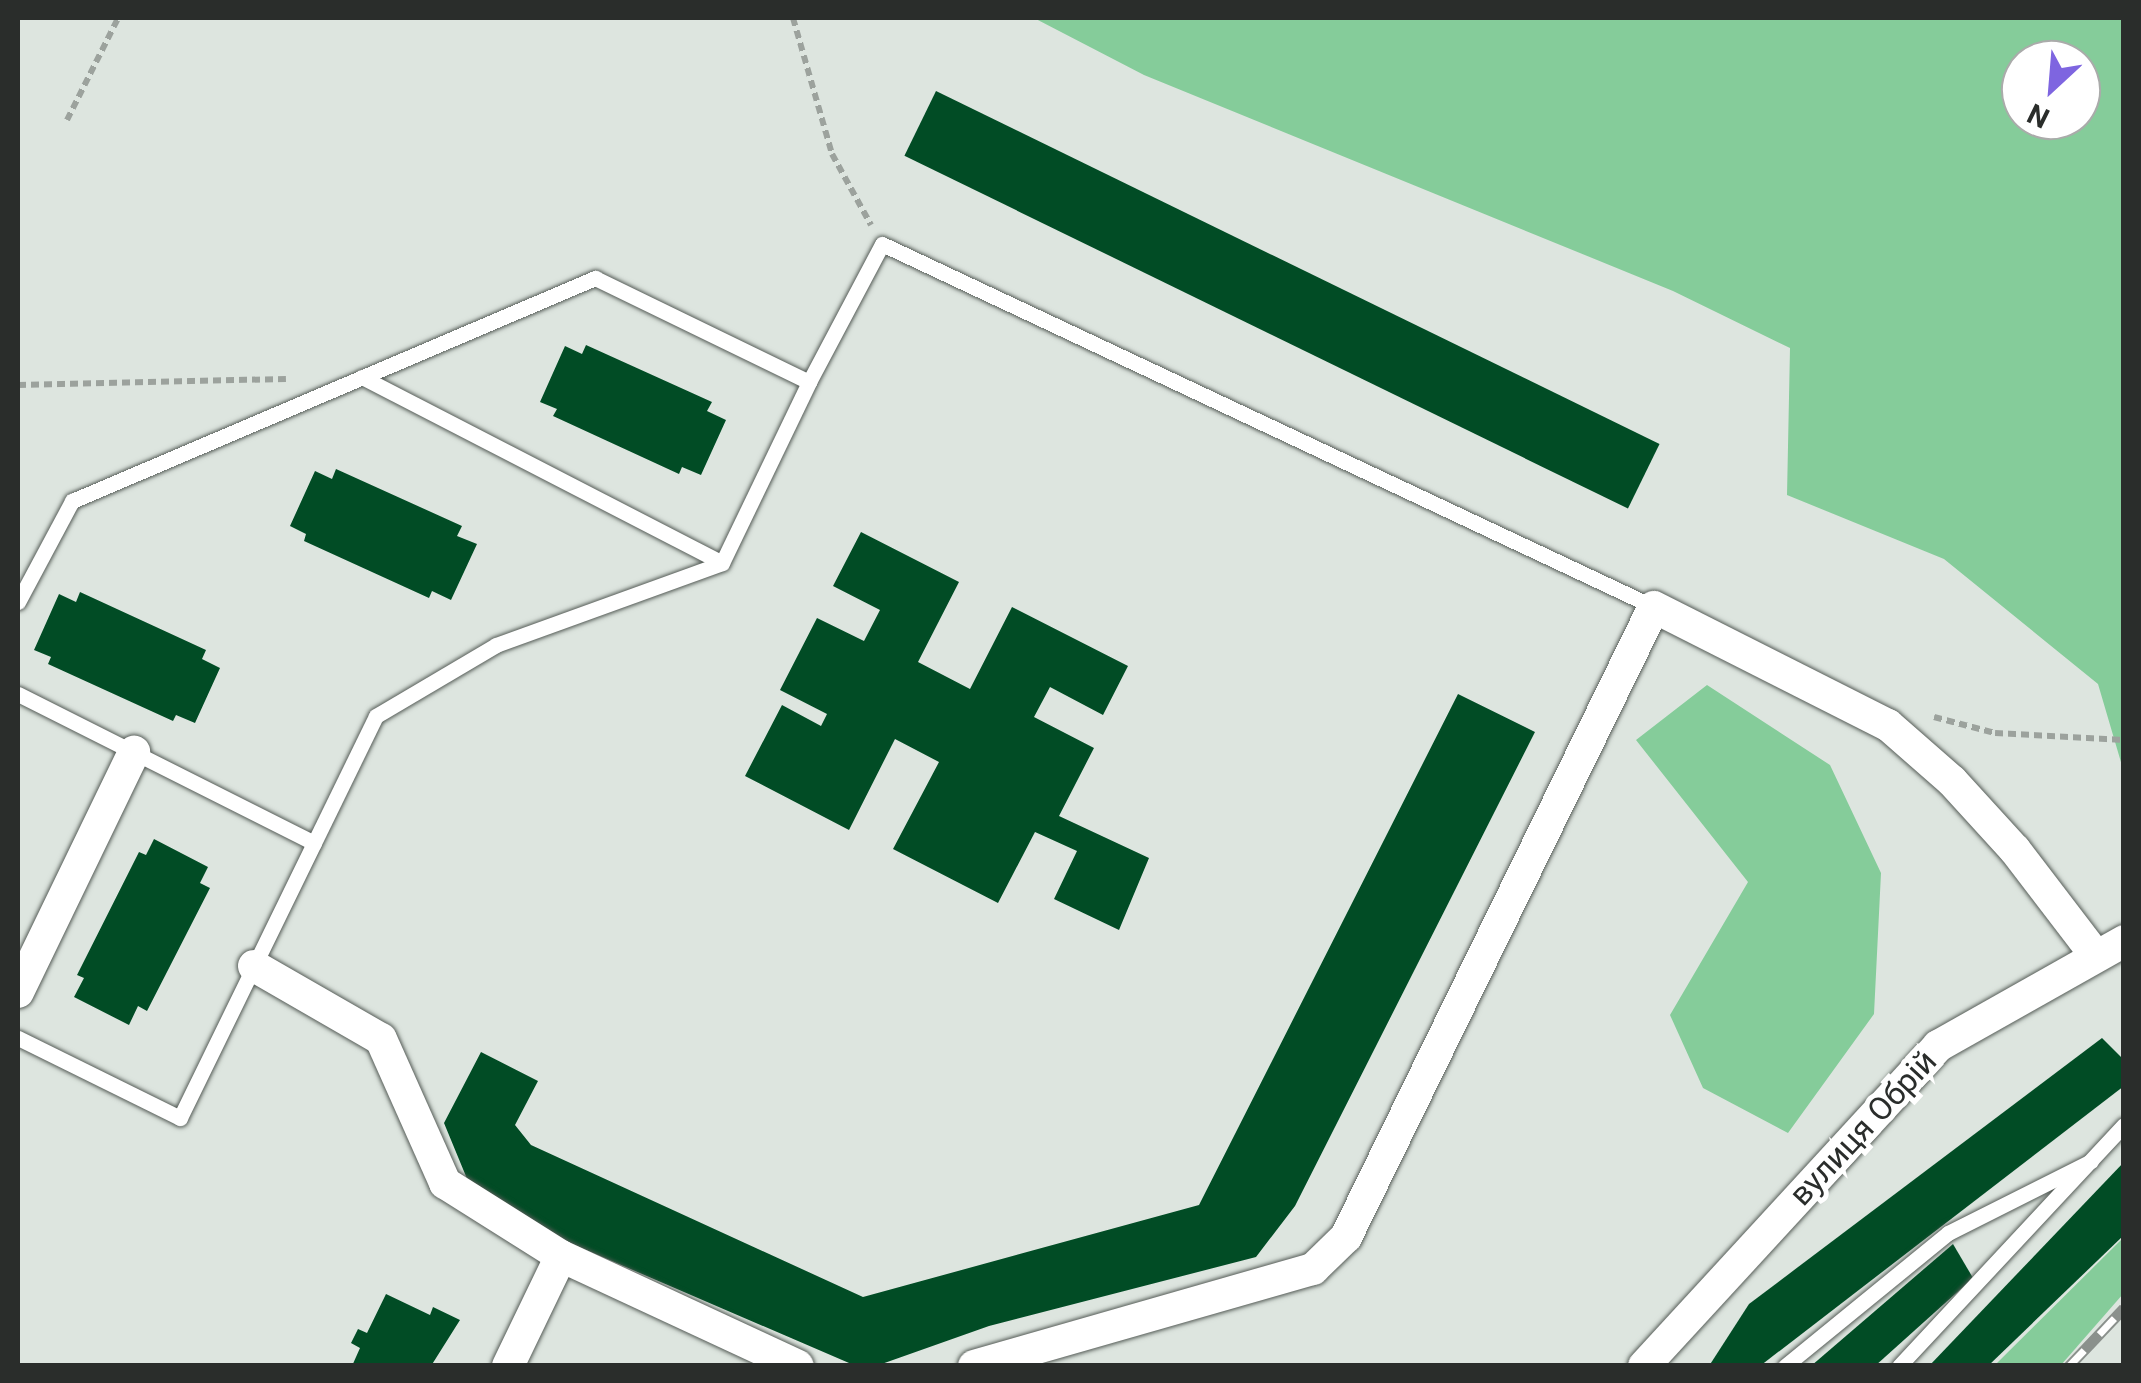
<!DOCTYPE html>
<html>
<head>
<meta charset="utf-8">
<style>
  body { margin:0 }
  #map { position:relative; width:2141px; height:1383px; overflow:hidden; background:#dde5df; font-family:Roboto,sans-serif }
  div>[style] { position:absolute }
  .green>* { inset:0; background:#85cc9a }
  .building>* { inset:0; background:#014c25; transform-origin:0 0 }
  .path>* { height:6px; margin-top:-3px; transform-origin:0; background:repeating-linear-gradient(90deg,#9ca29d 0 8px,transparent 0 13px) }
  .roads { filter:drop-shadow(0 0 2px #555c57) drop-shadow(0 0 2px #555c57) }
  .lane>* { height:15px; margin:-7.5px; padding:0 7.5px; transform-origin:7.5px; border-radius:7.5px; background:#fff }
  .street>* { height:32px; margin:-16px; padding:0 16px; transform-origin:16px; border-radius:16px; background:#fff }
  .rail>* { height:11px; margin-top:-5.5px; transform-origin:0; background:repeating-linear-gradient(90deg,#fff 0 22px,#8a908c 0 44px); box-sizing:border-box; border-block:2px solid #8a908c }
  span { translate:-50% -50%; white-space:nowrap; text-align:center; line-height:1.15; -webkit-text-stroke:10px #fff; paint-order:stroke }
  .street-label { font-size:32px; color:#2a2d2b }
  .frame { position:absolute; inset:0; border:20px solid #2a2d2b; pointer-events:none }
  .north { position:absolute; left:2001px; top:40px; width:100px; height:100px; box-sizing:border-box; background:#fff; border:2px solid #aaabaa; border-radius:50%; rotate:206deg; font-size:28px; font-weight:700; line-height:40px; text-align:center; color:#2a2d2b }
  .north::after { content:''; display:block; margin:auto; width:35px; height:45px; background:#7e65e0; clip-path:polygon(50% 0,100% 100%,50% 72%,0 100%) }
</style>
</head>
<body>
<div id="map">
  <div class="green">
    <div style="clip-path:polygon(evenodd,1034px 18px,2123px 18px,2123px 769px,2098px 684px,1944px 559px,1787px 495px,1790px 348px,1673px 291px,1144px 75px,1034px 18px,2021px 60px,2081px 60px,2081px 120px,2021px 120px,2021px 60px)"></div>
    <div style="clip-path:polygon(1707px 685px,1830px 765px,1881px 873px,1874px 1014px,1788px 1133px,1703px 1088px,1670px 1015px,1748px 882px,1636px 740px)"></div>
    <div style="clip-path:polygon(2123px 1238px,2123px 1294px,2061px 1365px,1995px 1365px)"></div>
  </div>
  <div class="building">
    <div style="left:936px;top:91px;width:805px;height:72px;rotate:26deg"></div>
    <div style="clip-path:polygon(586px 345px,712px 402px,707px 411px,726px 420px,701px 475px,682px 467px,679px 474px,553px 416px,557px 409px,540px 402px,565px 346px,582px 354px)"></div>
    <div style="clip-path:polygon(336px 469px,462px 526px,457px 536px,477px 544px,451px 600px,432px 591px,429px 598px,304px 541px,306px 534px,290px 526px,315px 471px,332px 479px)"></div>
    <div style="clip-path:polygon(861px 532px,959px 582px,918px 662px,970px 689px,1012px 607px,1128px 666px,1103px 715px,1050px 687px,1034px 717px,1094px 748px,1059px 816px,1149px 858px,1119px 930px,1054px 899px,1077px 851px,1035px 832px,998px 903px,893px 849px,939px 762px,895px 739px,849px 830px,745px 776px,782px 705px,821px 726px,827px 714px,780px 690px,817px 618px,864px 641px,880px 610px,833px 586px)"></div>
    <div style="clip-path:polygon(80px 592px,206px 650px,202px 659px,220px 668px,195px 723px,176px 715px,173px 721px,48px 664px,51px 657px,34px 650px,59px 594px,76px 602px)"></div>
    <div style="clip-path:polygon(1458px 694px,1535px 732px,1295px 1206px,1256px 1257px,989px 1326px,876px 1366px,856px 1366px,477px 1203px,444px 1123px,481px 1052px,538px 1081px,515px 1125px,531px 1145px,863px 1297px,1199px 1205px)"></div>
    <div style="clip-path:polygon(154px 839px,208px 867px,200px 883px,210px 888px,147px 1011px,138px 1006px,129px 1025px,74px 997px,84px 978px,77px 975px,139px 852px,146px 855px)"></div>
    <div style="clip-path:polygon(2102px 1038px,2124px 1060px,2124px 1086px,1760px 1366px,1709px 1366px,1749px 1304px)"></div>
    <div style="clip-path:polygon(2124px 1162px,2124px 1235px,1988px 1366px,1929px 1366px)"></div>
    <div style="clip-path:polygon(1953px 1244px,1973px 1278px,1875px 1366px,1811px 1366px)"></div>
    <div style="clip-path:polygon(386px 1294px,430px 1315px,433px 1307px,460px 1320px,431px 1366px,352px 1366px,360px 1348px,351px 1343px,358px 1329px,367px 1333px)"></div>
  </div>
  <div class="path">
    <div style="left:793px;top:18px;width:141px;rotate:74deg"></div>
    <div style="left:832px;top:154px;width:81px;rotate:61.2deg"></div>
    <div style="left:67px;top:120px;width:114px;rotate:-63.4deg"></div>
    <div style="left:18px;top:385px;width:268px;rotate:-1.3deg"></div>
    <div style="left:1934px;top:717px;width:63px;rotate:14.7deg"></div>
    <div style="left:1995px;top:733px;width:129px;rotate:3.1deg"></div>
  </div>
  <div class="roads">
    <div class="lane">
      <div style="left:362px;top:377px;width:405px;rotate:27.3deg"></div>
      <div style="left:18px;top:602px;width:115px;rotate:-61.9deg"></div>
      <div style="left:72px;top:501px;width:569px;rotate:-23.09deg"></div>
      <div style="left:595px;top:278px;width:238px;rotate:25.9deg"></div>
      <div style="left:809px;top:382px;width:156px;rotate:-62.1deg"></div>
      <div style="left:882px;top:244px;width:853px;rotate:25.18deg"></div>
      <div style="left:18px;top:694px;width:331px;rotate:26.7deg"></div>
      <div style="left:314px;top:843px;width:306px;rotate:116deg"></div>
      <div style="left:180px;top:1118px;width:181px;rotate:-153.7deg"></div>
      <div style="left:314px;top:843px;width:141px;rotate:-64deg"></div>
      <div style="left:376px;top:716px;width:139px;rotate:-30.6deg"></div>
      <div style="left:496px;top:645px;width:240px;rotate:-19.9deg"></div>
      <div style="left:722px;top:563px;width:201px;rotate:-64.3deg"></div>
      <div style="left:1785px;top:1366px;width:210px;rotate:-39.2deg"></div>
      <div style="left:1948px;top:1233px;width:160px;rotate:-26.7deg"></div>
      <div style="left:1899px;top:1366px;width:330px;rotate:-47deg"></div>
    </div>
    <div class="street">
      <div style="left:254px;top:966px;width:146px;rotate:29.9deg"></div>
      <div style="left:381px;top:1039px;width:158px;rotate:66deg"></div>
      <div style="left:445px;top:1183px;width:137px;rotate:32.2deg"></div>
      <div style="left:18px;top:992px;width:267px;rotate:-64.2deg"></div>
      <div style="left:508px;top:1366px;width:122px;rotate:-64.3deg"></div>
      <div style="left:561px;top:1256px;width:261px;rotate:24.9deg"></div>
      <div style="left:974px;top:1366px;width:353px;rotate:-16deg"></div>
      <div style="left:1313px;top:1269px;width:46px;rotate:-44.1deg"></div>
      <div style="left:1346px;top:1237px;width:701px;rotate:-63.95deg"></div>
      <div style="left:1654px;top:607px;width:262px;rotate:26.8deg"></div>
      <div style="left:1888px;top:725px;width:85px;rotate:41.2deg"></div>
      <div style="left:1952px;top:781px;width:93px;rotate:47.6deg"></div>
      <div style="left:2015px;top:850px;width:133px;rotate:52.6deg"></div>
      <div style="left:1644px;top:1366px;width:435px;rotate:-47.4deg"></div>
      <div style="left:1938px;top:1046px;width:214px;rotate:-29.4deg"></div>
    </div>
  </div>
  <div class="rail">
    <div style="left:2069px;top:1366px;width:80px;rotate:-46.5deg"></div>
  </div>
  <div class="street-label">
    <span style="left:1863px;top:1128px;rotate:-47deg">вулиця Обрій</span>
  </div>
  <div class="frame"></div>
  <div class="north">N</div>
</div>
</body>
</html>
